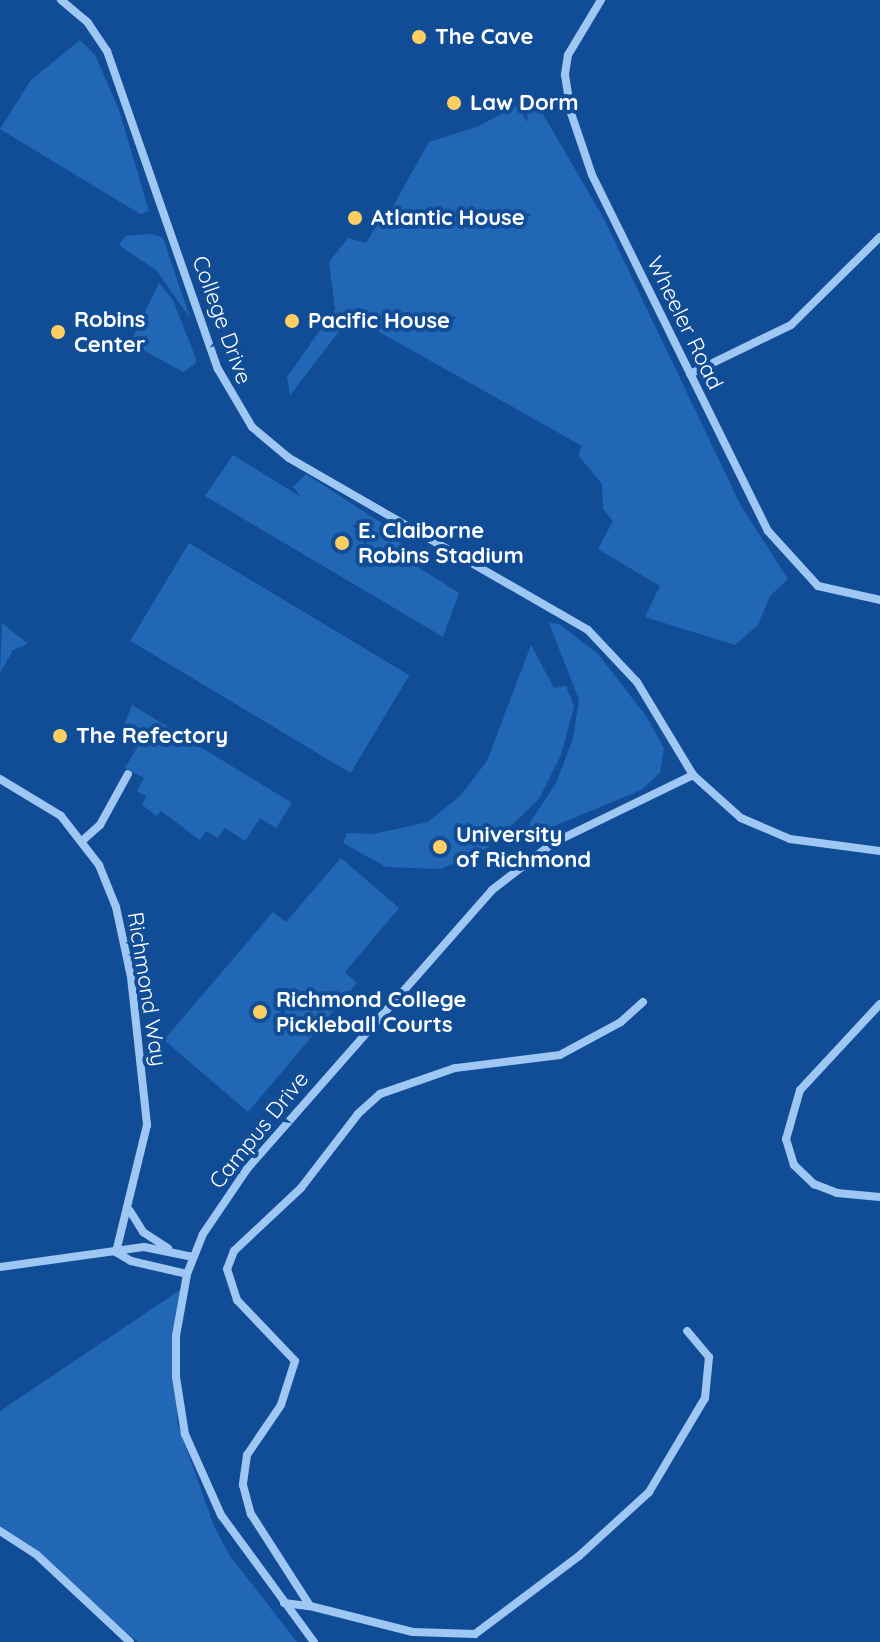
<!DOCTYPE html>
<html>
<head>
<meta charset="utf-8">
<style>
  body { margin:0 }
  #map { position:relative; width:880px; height:1642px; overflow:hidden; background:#104d96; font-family:Quicksand,sans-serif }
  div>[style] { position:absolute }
  .green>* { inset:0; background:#2267b5; transform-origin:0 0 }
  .minor>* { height:8px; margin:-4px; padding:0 4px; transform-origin:4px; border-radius:4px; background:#9fc7f4 }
  .dots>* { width:22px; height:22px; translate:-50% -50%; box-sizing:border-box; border:4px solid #104d96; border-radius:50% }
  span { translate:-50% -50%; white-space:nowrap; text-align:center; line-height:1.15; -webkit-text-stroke:8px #104d96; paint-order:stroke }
  .poi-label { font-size:22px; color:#fff; font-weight:700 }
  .left { translate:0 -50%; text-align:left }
  .street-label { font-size:22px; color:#fff }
</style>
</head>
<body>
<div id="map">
  <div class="green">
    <div style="clip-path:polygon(80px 40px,95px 55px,119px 110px,149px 211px,140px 214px,0 129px,31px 80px)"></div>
    <div style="clip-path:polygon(533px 97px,604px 219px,741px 506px,788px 579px,770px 596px,758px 625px,735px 645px,645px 617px,660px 586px,598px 549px,613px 521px,603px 509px,602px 484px,578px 455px,582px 446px,351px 316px,290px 395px,287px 377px,335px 309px,329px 262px,348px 238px,366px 243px,379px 222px,372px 214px,392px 208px,429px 142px,479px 126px)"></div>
    <div style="clip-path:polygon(152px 234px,163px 238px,190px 318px,157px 271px,119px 245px,125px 236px)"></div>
    <div style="clip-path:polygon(159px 283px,173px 300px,195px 356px,196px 363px,183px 372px,129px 342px,131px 338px,137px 341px,133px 337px)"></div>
    <div style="clip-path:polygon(233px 455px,301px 497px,293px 487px,306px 474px,397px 533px,394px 539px,407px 547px,402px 557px,459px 593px,443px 637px,205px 496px)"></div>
    <div style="left:189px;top:543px;width:257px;height:114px;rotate:31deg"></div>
    <div style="clip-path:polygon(2px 623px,28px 644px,13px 650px,0 673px)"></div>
    <div style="clip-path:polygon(549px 623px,559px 624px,598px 654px,646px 716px,664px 748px,660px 773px,641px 790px,535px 834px,529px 824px,556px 783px,573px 739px,579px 700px)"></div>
    <div style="clip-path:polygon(531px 645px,554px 688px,566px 686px,574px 706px,561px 755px,539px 799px,489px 847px,441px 869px,386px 867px,343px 843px,347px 833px,373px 834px,428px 822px,460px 796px,487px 761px)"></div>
    <div style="clip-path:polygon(132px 705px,292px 803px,276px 828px,260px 818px,245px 841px,225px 828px,218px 838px,206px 831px,200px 840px,161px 811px,157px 816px,142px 805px,146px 796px,137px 791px,144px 778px,125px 768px,138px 746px,121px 734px)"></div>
    <div style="clip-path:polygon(341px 858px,399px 908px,345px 972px,357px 983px,248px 1112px,164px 1040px,273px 912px,286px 922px)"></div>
    <div style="clip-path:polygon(180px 1290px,177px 1422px,214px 1526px,230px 1556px,297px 1642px,138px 1642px,0 1527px,0 1411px)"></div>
  </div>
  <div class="minor">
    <div style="left:61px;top:0;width:35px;rotate:40deg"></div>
    <div style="left:88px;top:23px;width:34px;rotate:56deg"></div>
    <div style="left:107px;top:51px;width:337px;rotate:70.8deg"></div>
    <div style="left:218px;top:369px;width:67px;rotate:59.6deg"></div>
    <div style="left:252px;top:427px;width:48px;rotate:40deg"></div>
    <div style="left:289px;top:458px;width:345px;rotate:29.9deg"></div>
    <div style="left:588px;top:630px;width:71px;rotate:46.7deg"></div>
    <div style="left:637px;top:682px;width:109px;rotate:58.9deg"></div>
    <div style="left:693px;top:775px;width:64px;rotate:41.9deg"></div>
    <div style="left:741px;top:818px;width:53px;rotate:23.2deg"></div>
    <div style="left:790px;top:839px;width:91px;rotate:7.6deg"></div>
    <div style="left:601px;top:0;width:64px;rotate:121deg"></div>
    <div style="left:568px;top:55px;width:20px;rotate:99deg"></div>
    <div style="left:565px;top:75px;width:38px;rotate:81deg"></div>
    <div style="left:571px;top:113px;width:65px;rotate:71.3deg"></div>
    <div style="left:592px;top:175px;width:397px;rotate:63.7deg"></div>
    <div style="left:768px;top:531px;width:74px;rotate:47.7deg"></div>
    <div style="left:818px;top:586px;width:64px;rotate:12.7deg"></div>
    <div style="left:690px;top:374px;width:112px;rotate:-25.9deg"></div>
    <div style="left:791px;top:325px;width:125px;rotate:-44.7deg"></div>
    <div style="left:0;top:779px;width:71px;rotate:31.2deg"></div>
    <div style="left:61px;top:816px;width:62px;rotate:52.2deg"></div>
    <div style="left:99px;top:865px;width:45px;rotate:68deg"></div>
    <div style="left:116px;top:907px;width:72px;rotate:77.9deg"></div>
    <div style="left:131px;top:977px;width:149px;rotate:83.8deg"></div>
    <div style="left:147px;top:1125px;width:131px;rotate:103.7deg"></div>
    <div style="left:82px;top:841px;width:24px;rotate:-42deg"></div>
    <div style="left:100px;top:825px;width:58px;rotate:-61.2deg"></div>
    <div style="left:643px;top:1002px;width:30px;rotate:138deg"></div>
    <div style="left:621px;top:1022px;width:69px;rotate:151.6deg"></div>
    <div style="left:560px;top:1055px;width:106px;rotate:172.9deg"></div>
    <div style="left:455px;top:1068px;width:79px;rotate:160.9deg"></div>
    <div style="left:380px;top:1094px;width:30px;rotate:138deg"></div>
    <div style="left:358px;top:1114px;width:93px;rotate:127.6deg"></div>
    <div style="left:301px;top:1188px;width:92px;rotate:136.8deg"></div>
    <div style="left:234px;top:1251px;width:19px;rotate:111deg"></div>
    <div style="left:227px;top:1269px;width:33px;rotate:72deg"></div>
    <div style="left:237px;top:1300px;width:84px;rotate:46.4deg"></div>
    <div style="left:295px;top:1361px;width:46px;rotate:107.7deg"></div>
    <div style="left:281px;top:1405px;width:60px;rotate:124.2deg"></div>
    <div style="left:247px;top:1455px;width:30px;rotate:98deg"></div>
    <div style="left:243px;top:1485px;width:30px;rotate:75deg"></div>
    <div style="left:251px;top:1514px;width:109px;rotate:57.3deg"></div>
    <div style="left:310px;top:1606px;width:106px;rotate:14.2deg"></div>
    <div style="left:413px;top:1632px;width:62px;rotate:1.8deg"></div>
    <div style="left:475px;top:1634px;width:130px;rotate:-36.9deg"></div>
    <div style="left:579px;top:1556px;width:95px;rotate:-42.4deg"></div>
    <div style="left:649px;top:1492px;width:109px;rotate:-59.2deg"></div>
    <div style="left:705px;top:1398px;width:41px;rotate:-84.4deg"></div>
    <div style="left:709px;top:1357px;width:34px;rotate:-130deg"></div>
    <div style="left:880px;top:1004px;width:117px;rotate:132.9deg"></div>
    <div style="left:800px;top:1090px;width:51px;rotate:105.9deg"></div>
    <div style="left:786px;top:1139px;width:27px;rotate:73deg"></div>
    <div style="left:794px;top:1165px;width:28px;rotate:44deg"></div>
    <div style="left:814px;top:1184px;width:25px;rotate:21deg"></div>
    <div style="left:837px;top:1193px;width:43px;rotate:5.3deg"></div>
    <div style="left:130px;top:1211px;width:25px;rotate:58deg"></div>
    <div style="left:143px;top:1232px;width:30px;rotate:33deg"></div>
    <div style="left:116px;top:1252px;width:17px;rotate:31deg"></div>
    <div style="left:131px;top:1261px;width:57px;rotate:13.1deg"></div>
    <div style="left:0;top:1267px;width:145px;rotate:-7.9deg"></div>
    <div style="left:144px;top:1247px;width:50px;rotate:11.5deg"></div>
    <div style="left:0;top:1531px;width:44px;rotate:33deg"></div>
    <div style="left:37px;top:1555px;width:127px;rotate:43.1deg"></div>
    <div style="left:284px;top:1603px;width:26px;rotate:7deg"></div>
    <div style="left:314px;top:1642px;width:157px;rotate:-126.2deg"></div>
    <div style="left:221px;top:1515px;width:89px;rotate:-114deg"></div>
    <div style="left:185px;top:1434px;width:58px;rotate:-99deg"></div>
    <div style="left:176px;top:1377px;width:41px;rotate:-90deg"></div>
    <div style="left:176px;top:1336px;width:63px;rotate:-79.9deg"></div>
    <div style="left:187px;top:1274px;width:43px;rotate:-68.2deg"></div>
    <div style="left:203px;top:1234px;width:78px;rotate:-55.9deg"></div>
    <div style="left:247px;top:1169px;width:371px;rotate:-48.7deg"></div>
    <div style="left:492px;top:890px;width:77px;rotate:-37.6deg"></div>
    <div style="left:553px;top:843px;width:156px;rotate:-25.9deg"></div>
  </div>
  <div class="dots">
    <div style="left:419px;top:37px;background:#ffce62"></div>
    <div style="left:454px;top:103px;background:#ffce62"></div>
    <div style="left:355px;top:218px;background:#ffce62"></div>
    <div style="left:292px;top:321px;background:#ffce62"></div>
    <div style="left:58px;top:332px;background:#ffce62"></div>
    <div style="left:342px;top:543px;background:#ffce62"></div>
    <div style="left:60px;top:736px;background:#ffce62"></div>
    <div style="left:440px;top:847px;background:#ffce62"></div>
    <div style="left:260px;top:1012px;background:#ffce62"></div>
  </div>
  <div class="poi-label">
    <span class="left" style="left:435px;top:37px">The Cave</span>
    <span class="left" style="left:470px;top:103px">Law Dorm</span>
    <span class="left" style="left:371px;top:218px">Atlantic House</span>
    <span class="left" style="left:74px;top:332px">Robins<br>Center</span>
    <span class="left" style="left:308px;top:321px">Pacific House</span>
    <span class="left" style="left:358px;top:543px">E. Claiborne<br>Robins Stadium</span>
    <span class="left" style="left:76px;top:736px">The Refectory</span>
    <span class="left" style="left:456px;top:847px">University<br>of Richmond</span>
    <span class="left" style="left:276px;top:1012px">Richmond College<br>Pickleball Courts</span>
  </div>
  <div class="street-label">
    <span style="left:222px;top:320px;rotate:70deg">College Drive</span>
    <span style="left:685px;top:323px;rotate:64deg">Wheeler Road</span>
    <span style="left:147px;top:989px;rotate:81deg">Richmond Way</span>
    <span style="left:259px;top:1130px;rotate:-51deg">Campus Drive</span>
  </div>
</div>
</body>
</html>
